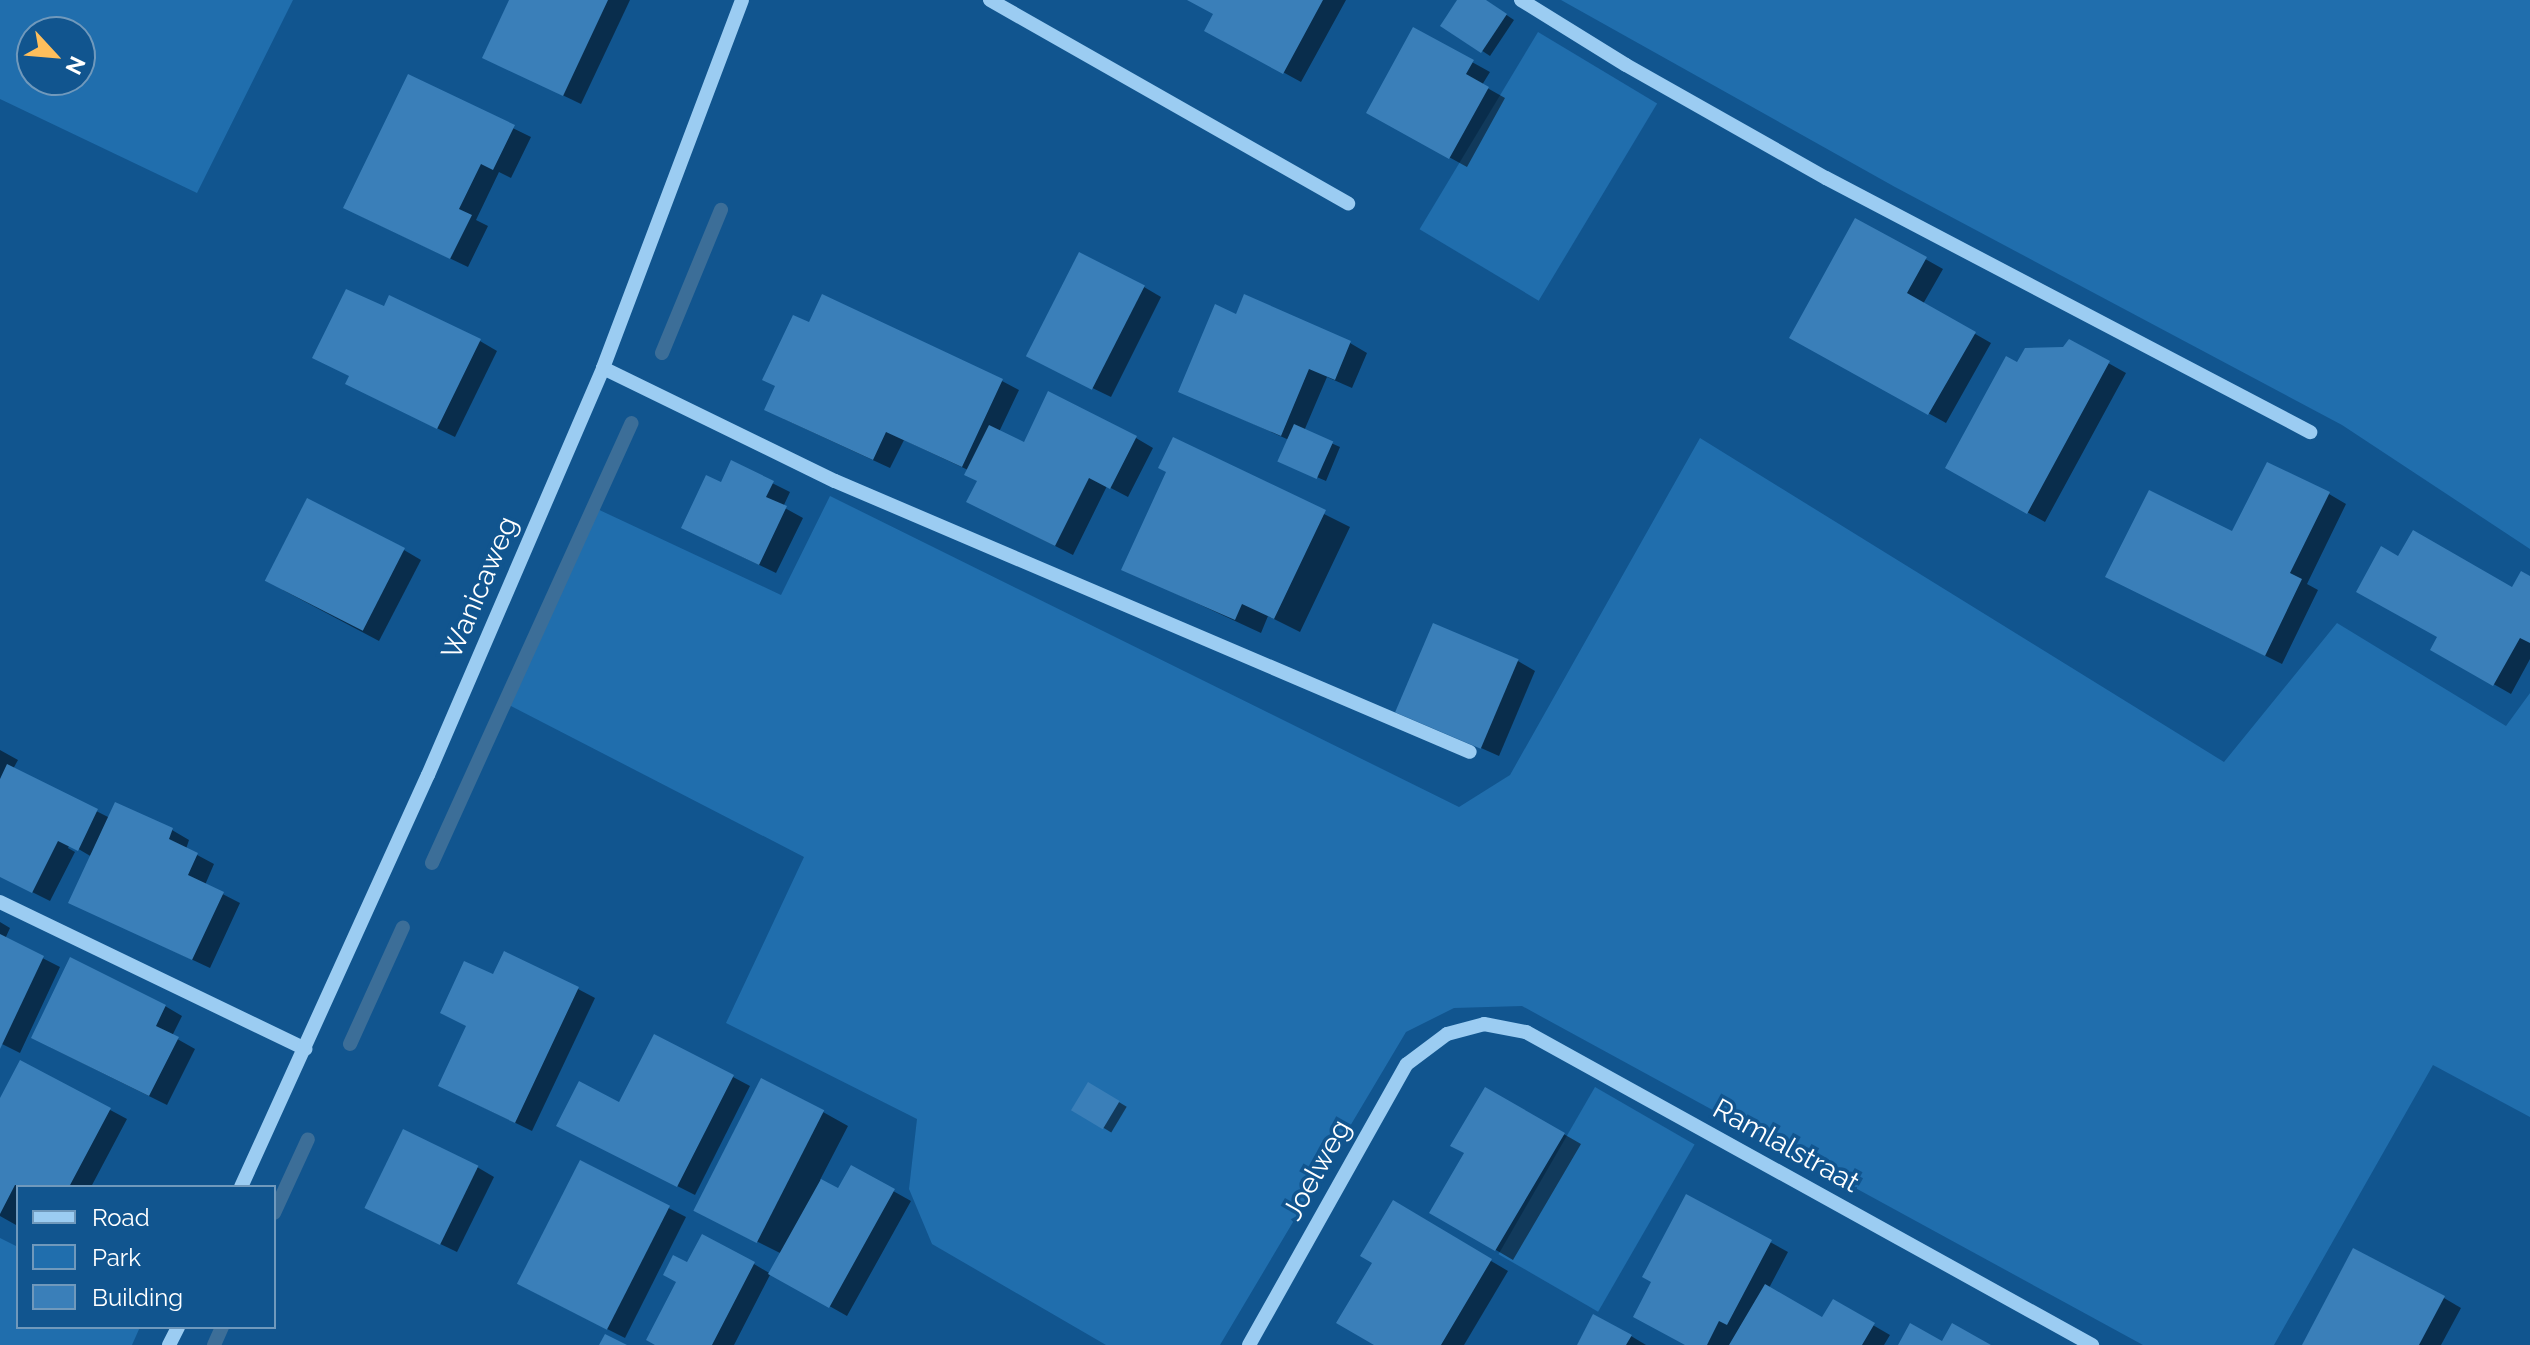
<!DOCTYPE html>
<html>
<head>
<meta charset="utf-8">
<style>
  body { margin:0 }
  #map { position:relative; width:2530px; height:1345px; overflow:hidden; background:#11558f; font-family:Raleway,sans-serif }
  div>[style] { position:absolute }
  .green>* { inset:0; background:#206ead; transform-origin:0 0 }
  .shadow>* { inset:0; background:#0007; transform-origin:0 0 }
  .stream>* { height:14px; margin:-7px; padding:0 7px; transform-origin:7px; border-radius:7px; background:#3c6e98 }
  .building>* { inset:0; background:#3a7fb9; transform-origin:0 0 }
  .minor>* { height:14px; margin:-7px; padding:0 7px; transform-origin:7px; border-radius:7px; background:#9bccf2 }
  span { translate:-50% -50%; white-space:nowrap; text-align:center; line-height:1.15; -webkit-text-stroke:7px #11558f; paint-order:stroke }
  .street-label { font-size:28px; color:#fff }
  .legend { position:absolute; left:16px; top:1185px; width:260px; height:144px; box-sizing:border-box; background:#11558f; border:2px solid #7099bc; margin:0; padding:10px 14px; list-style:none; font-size:24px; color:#fff }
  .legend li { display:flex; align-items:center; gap:16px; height:40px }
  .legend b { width:40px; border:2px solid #7099bc }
  .north { position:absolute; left:16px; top:16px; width:80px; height:80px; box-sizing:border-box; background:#11558f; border:2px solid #7099bc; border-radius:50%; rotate:116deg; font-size:22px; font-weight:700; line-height:32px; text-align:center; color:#fff }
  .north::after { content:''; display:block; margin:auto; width:28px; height:36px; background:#ffbf5c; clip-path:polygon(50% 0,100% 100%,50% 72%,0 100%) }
</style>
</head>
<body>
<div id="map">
  <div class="green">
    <div style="clip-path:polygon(evenodd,0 0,293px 0,197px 193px,0 99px,0 0,32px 32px,80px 32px,80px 80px,32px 80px,32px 32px)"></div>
    <div style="clip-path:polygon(1561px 0,2530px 0,2530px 549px,2342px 425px,1895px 187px)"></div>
    <div style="left:1538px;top:32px;width:139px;height:230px;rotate:31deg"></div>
    <div style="clip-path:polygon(1700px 438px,2224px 762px,2337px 623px,2506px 726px,2530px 693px,2530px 1117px,2433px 1065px,2274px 1345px,2143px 1345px,1522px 1006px,1454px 1008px,1406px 1032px,1220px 1345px,1106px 1345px,932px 1244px,909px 1189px,917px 1119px,726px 1023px,804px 857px,505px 703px,593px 507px,781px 595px,830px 496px,1459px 807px,1510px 775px)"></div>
    <div style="left:1595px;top:1087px;width:115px;height:193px;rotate:30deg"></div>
    <div style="clip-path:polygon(0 1238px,18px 1247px,18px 1327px,140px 1327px,132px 1345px,0 1345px)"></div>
  </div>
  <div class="shadow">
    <div style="clip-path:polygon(511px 0,630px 0,581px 104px,485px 58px)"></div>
    <div style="clip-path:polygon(1191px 0,1346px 0,1301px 82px,1224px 40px,1215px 14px)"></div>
    <div style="clip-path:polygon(1459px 0,1484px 0,1514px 20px,1490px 56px,1443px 25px)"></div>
    <div style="clip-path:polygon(1414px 30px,1490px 72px,1482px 85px,1505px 98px,1467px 167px,1369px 113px)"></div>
    <div style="clip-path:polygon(409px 77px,531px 137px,511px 178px,499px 172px,476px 220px,488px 226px,468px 267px,363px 217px)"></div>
    <div style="clip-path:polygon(1856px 220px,1943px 269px,1923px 304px,1991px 343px,1946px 423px,1791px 337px)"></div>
    <div style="clip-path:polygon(1144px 287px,1161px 297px,1111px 397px,1047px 366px)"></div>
    <div style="clip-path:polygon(385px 309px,480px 341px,497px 351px,455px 437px,365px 393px,351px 376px)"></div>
    <div style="clip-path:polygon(1237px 316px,1350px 343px,1367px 353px,1352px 388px,1327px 377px,1304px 431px,1340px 447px,1326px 481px,1289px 465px,1289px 440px,1180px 391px)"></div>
    <div style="clip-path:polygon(810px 325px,1002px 381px,1019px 390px,999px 432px,1024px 444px,1136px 438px,1153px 448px,1128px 497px,1107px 486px,1073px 555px,986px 511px,979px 482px,968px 470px,904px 440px,890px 468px,784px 419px)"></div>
    <div style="clip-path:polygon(2069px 341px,2126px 373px,2045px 522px,1947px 468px,2018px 364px,2064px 349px)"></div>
    <div style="clip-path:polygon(1174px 439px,1350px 527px,1300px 632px,1268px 616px,1261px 633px,1123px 569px,1169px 472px)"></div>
    <div style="clip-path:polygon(732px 463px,790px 492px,783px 507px,803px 518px,776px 573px,701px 537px)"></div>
    <div style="clip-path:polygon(2329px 494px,2346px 504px,2307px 584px,2318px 590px,2282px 664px,2125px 586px,2233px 534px)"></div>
    <div style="clip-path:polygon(404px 550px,421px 560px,379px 641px,283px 590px)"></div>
    <div style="clip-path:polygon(2398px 558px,2513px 590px,2530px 578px,2530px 659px,2511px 694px,2432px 649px,2439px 637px)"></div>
    <div style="clip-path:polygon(1518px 661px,1535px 671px,1499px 756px,1398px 711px)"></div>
    <div style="clip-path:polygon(0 750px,18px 760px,13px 769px,110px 818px,172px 830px,189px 840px,186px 849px,214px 864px,205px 885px,240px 903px,210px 968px,71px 903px,92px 857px,70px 844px,68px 848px,75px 852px,50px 901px,0 876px)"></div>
    <div style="clip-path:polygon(0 922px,10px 928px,5px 939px,60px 967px,20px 1053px,0 1043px)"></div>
    <div style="clip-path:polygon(494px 977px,578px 989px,595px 998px,532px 1131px,440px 1086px)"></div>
    <div style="clip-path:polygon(165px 1006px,182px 1016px,172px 1036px,195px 1049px,167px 1105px,50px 1047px)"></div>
    <div style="clip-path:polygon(21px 1062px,127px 1119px,91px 1187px,18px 1187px,16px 1225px,0 1216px,0 1102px)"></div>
    <div style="clip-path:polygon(733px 1077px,750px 1086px,695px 1195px,576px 1135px,620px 1105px)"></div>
    <div style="left:1089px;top:1084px;width:44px;height:30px;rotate:31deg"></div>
    <div style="clip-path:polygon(1485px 1089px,1581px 1144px,1513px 1260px,1431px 1212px,1466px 1153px)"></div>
    <div style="clip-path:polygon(823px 1112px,848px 1126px,820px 1180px,839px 1191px,852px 1168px,911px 1201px,847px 1316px,771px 1273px,734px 1345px,658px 1345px,688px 1265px,754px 1264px,771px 1274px,782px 1254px,722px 1224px)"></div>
    <div style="clip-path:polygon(581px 1163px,686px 1217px,625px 1338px,536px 1293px)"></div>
    <div style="clip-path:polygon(477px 1167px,494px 1177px,457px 1252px,384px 1217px)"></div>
    <div style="clip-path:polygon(1687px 1196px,1788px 1252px,1769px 1288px,1823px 1320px,1833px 1302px,1890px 1335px,1884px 1345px,1688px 1345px,1654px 1282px)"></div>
    <div style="clip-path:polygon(1393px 1203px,1508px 1271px,1464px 1345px,1378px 1345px,1374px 1262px)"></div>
    <div style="clip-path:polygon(2444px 1298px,2461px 1308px,2441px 1345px,2304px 1345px)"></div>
    <div style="clip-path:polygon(1631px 1336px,1646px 1345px,1579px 1345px)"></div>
  </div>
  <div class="stream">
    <div style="left:662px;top:353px;width:155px;rotate:-67.6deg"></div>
    <div style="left:432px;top:863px;width:483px;rotate:-65.6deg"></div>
    <div style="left:350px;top:1044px;width:128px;rotate:-65.6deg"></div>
    <div style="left:274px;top:1213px;width:81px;rotate:-65.3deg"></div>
    <div style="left:214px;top:1345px;width:20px;rotate:-66deg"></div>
  </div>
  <div class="building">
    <div style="clip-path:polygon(509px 0,608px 0,563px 96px,482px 58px)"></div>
    <div style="clip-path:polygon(1187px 0,1323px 0,1283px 74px,1204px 31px,1213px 14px)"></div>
    <div style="clip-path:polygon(1457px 0,1486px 0,1507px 14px,1481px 53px,1440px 26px)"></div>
    <div style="clip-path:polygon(1413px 27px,1474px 60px,1466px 74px,1489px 87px,1449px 159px,1366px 113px)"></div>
    <div style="clip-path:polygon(408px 74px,515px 125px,493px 170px,481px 164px,459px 209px,472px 215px,450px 259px,343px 208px)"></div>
    <div style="clip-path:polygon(1855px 218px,1927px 257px,1907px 293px,1976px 332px,1928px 415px,1789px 338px)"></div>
    <div style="left:1079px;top:252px;width:74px;height:117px;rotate:27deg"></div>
    <div style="clip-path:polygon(346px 289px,384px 306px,389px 295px,481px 339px,437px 429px,345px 384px,349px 376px,312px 358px)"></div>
    <div style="clip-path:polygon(822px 294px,1003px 379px,962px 467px,886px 432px,873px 460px,764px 410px,775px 386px,762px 380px,793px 315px,809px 322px)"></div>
    <div style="clip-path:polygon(1244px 294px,1351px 341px,1335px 380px,1309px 369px,1281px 436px,1178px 392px,1215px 304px,1236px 314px)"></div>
    <div style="clip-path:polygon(2069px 339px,2110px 361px,2027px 514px,1945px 468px,2006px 356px,2017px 362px,2025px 348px,2063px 347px)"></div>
    <div style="clip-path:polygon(1048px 391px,1137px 436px,1110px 489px,1089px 478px,1055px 546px,966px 502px,977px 481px,964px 475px,989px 425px,1024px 442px)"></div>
    <div style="left:1294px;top:424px;width:43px;height:41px;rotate:24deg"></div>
    <div style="clip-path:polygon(1173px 437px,1326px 510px,1274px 619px,1242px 604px,1235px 620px,1121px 570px,1166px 472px,1158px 468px)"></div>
    <div style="clip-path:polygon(731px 460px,774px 481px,766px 497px,787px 506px,759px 565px,681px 528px,706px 475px,721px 482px)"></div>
    <div style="clip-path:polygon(2267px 462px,2330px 492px,2290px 573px,2302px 579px,2265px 656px,2105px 577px,2149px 490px,2232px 531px)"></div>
    <div style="left:307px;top:498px;width:110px;height:93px;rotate:27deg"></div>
    <div style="clip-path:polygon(2413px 530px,2512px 587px,2521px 571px,2530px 576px,2530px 643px,2520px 638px,2493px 686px,2430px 650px,2437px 637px,2356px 592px,2381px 546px,2398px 556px)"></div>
    <div style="left:1433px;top:623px;width:93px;height:97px;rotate:23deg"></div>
    <div style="clip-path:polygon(7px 764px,98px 809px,78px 851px,58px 841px,32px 893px,0 877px,0 779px)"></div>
    <div style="clip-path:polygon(115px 802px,173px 828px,169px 839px,198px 853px,188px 875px,224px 892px,192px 960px,68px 903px)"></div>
    <div style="clip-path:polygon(0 934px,44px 956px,0 1049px)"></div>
    <div style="clip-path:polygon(504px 951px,579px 987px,515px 1123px,438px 1086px,466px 1026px,440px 1013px,464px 961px,493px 974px)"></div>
    <div style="clip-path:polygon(70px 957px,166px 1005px,156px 1026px,179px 1037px,149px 1096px,31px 1038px)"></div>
    <div style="clip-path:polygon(654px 1034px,734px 1075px,677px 1187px,556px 1126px,579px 1081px,619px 1102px)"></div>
    <div style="clip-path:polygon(20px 1060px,111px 1108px,69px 1187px,15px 1185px,0 1214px,0 1098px)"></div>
    <div style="left:761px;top:1078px;width:71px;height:149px;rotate:27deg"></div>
    <div style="left:1088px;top:1082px;width:37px;height:33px;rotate:31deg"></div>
    <div style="clip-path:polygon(1485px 1087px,1565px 1133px,1495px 1251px,1429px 1213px,1464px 1153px,1450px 1146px)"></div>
    <div style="left:403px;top:1129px;width:84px;height:88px;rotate:26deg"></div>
    <div style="left:580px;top:1160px;width:101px;height:139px;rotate:27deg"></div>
    <div style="clip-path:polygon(851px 1165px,895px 1189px,829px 1308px,768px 1274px,821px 1179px,838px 1188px)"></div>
    <div style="clip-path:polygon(1686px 1194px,1772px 1240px,1727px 1325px,1719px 1321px,1707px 1345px,1685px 1345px,1633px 1317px,1651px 1282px,1642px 1277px)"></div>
    <div style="clip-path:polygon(1393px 1200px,1492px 1259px,1441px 1345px,1374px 1345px,1336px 1323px,1372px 1263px,1360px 1256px)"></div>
    <div style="clip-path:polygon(702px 1234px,755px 1262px,712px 1345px,655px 1345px,646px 1340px,676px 1282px,663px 1275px,673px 1255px,687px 1262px)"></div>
    <div style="clip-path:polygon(2353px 1248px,2445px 1296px,2419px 1345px,2302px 1345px)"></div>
    <div style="clip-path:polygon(1765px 1284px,1822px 1317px,1833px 1299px,1875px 1323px,1862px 1345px,1729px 1345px)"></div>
    <div style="clip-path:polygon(1593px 1314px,1632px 1335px,1626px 1345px,1577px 1345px)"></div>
    <div style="clip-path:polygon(1910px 1323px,1942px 1341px,1952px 1323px,1991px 1345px,1898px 1345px)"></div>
    <div style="clip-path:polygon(605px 1334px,627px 1345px,599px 1345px)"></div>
  </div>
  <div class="minor">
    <div style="left:990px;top:0;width:412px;rotate:29.6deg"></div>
    <div style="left:1521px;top:0;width:123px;rotate:31.8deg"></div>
    <div style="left:1626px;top:65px;width:230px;rotate:29.5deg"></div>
    <div style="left:1826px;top:178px;width:547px;rotate:27.69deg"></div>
    <div style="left:603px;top:368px;width:258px;rotate:26deg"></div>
    <div style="left:835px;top:481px;width:690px;rotate:23.11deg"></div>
    <div style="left:0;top:902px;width:339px;rotate:25.7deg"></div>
    <div style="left:241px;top:1187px;width:452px;rotate:-65.6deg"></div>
    <div style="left:428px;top:775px;width:443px;rotate:-66.7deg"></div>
    <div style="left:603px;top:368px;width:393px;rotate:-69.3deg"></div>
    <div style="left:169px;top:1345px;width:20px;rotate:-63deg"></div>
    <div style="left:1249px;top:1345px;width:322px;rotate:-60.7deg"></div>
    <div style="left:1407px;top:1064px;width:50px;rotate:-36.9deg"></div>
    <div style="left:1447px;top:1034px;width:38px;rotate:-15deg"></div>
    <div style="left:1484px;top:1024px;width:43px;rotate:10.8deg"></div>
    <div style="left:1526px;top:1032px;width:647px;rotate:28.94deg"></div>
  </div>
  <div class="street-label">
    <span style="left:480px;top:588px;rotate:-67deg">Wanicaweg</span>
    <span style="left:1786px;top:1146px;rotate:29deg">Ramlalstraat</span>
    <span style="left:1317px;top:1170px;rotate:-61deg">Joelweg</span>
  </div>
  <ul class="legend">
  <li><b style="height:10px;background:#9bccf2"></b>Road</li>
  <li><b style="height:22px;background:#206ead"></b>Park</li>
  <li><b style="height:22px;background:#3a7fb9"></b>Building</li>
  </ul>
  <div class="north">N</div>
</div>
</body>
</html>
